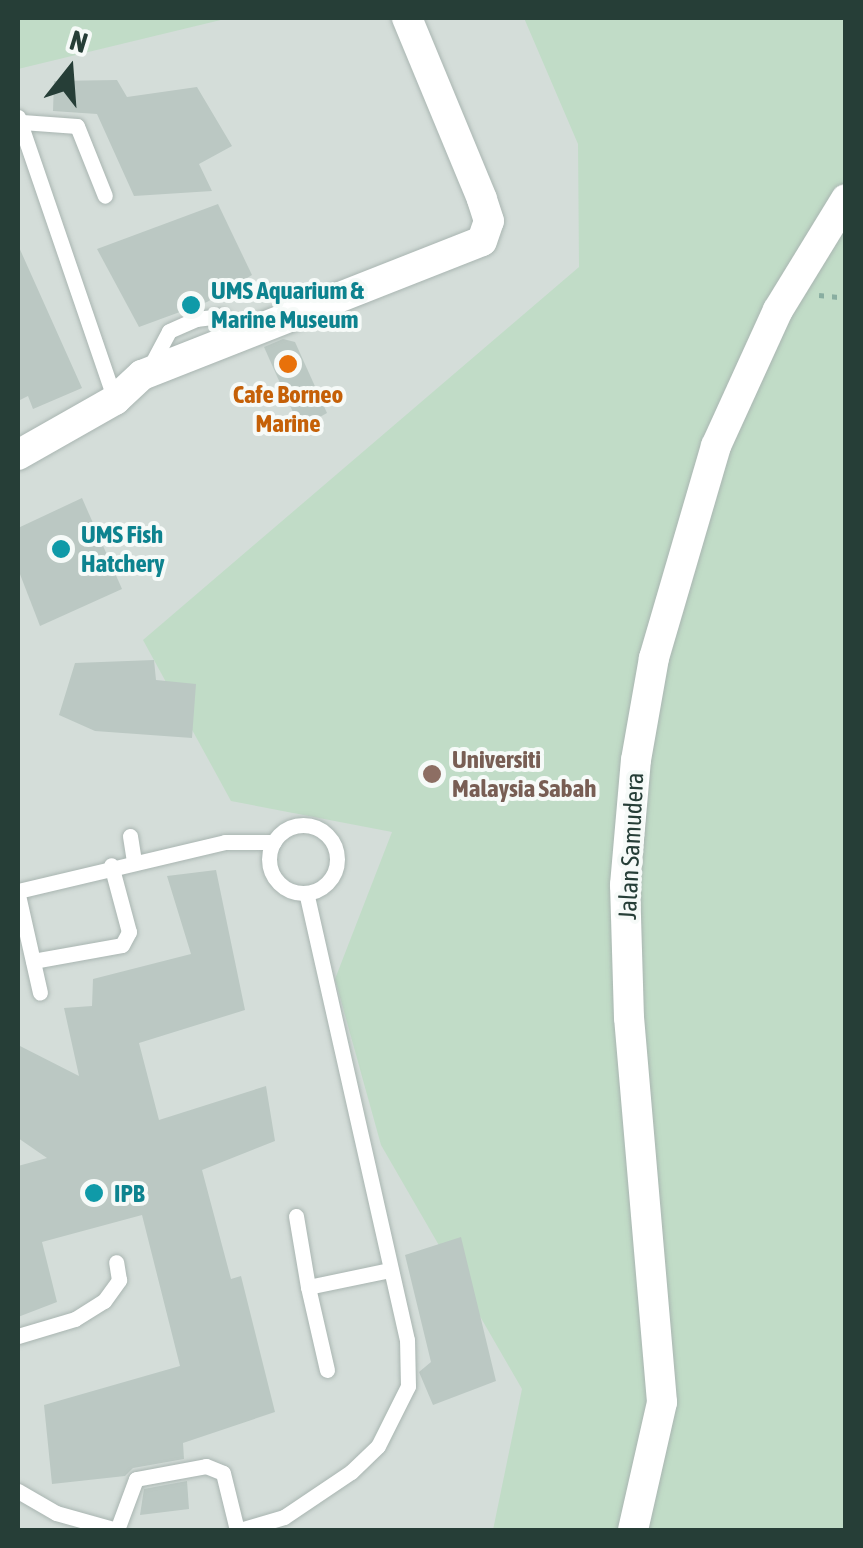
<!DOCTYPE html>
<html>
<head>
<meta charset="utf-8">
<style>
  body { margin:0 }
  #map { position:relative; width:863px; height:1548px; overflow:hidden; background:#e6edea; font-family:"Asap Condensed",sans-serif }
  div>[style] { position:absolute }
  .built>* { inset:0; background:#d4ddd9; transform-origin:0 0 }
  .green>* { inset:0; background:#c1dcc7 }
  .building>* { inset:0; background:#bbc8c3 }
  .path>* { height:5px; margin-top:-2.5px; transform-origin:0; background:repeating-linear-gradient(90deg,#89aea1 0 5px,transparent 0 13px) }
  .roads { filter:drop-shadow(0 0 2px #a9b5b1) drop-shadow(0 0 2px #a9b5b1) }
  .lane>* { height:15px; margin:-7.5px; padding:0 7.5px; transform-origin:7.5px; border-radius:7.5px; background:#fff }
  .lane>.ring { margin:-7.5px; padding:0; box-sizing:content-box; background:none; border:15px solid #fff; border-radius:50% }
  .street>* { height:30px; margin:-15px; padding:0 15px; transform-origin:15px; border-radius:15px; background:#fff }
  .dots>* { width:28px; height:28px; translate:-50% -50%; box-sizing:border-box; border:5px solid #f6faf8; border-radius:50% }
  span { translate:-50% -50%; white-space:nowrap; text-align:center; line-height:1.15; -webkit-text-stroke:8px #f6faf8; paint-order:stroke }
  .culture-label { font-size:25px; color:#0d838f; font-weight:700 }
  .left { translate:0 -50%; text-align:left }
  .food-label { font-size:25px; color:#c56008; font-weight:700 }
  .education-label { font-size:25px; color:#785e54; font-weight:700 }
  .street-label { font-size:25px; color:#263e37 }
  .frame { position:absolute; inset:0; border:20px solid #263e37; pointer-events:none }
  .north { position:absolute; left:20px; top:20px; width:100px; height:100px; -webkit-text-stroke:8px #f6faf8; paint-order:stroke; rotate:17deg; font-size:28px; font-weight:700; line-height:40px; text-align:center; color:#263e37 }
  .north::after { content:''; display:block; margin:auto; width:35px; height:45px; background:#263e37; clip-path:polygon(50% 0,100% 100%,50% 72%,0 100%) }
</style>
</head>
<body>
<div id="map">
  <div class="built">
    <div style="left:18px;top:18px;width:827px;height:1512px"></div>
  </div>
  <div class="green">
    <div style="clip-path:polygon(18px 18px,229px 18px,18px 69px)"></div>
    <div style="clip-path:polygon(524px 18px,845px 18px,845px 1530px,493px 1530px,522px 1389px,381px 1145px,335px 979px,392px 832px,231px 801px,143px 640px,579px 267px,578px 144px)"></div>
  </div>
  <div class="building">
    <div style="clip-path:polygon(117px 80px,127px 97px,197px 87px,232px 146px,199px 164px,212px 191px,134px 196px,97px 114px,53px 111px,54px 81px)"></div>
    <div style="clip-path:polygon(218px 204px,252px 275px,207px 302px,139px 327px,97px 249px)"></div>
    <div style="clip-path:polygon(18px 245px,82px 388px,33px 409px,28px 396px,18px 401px)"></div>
    <div style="clip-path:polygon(283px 339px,295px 342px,327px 413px,300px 428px,264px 347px)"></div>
    <div style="clip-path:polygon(82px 498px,122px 589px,40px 626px,18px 569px,18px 528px)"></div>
    <div style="clip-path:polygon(154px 660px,156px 680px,196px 684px,192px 738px,95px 731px,59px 715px,75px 663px)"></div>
    <div style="clip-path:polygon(216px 870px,245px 1010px,139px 1043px,159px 1120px,266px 1086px,275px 1141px,202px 1170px,231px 1279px,241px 1276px,275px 1412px,183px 1443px,184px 1459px,133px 1468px,125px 1476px,52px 1484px,44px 1405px,180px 1366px,142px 1215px,42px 1242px,57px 1302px,18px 1317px,18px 1166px,47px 1158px,18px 1138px,18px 1045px,79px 1076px,64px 1008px,92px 1006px,93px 979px,191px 954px,167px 876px)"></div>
    <div style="clip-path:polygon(461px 1237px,496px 1381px,433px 1405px,419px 1372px,431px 1362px,405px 1255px)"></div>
    <div style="clip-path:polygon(187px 1481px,189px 1509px,140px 1515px,144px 1489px)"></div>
  </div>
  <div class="path">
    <div style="left:819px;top:295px;width:27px;rotate:6deg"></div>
  </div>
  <div class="roads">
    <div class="lane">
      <div style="left:18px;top:117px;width:299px;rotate:71.1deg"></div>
      <div style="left:22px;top:122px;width:55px;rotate:4.2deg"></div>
      <div style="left:77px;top:126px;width:75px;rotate:68.2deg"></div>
      <div style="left:151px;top:365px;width:38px;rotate:-62deg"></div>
      <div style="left:169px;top:331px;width:30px;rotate:-24deg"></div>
      <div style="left:196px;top:319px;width:26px;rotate:-7deg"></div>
      <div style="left:222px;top:316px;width:25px;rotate:43deg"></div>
      <div class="ring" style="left:269px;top:825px;width:53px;height:53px"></div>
      <div style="left:130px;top:836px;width:24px;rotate:81deg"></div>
      <div style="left:18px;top:891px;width:213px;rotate:-13.3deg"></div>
      <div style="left:225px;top:842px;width:49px"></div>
      <div style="left:18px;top:895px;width:100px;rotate:77.3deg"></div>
      <div style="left:33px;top:961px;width:90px;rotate:-10.2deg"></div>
      <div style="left:122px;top:945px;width:15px;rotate:-62deg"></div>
      <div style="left:129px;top:932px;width:69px;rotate:-105deg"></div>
      <div style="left:296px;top:1216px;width:72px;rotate:80.4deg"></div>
      <div style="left:18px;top:1336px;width:59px;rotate:-16.6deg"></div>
      <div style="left:75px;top:1319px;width:34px;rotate:-32deg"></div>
      <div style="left:104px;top:1301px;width:26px;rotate:-54deg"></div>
      <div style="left:119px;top:1280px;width:18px;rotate:-99deg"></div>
      <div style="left:327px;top:1370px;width:85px;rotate:-102.9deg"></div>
      <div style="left:308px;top:1287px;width:84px;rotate:-11.7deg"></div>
      <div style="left:18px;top:1491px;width:44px;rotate:30.1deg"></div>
      <div style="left:56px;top:1513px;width:63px;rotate:15.6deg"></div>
      <div style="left:117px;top:1530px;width:54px;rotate:-69.6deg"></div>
      <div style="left:136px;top:1479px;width:71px;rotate:-10.5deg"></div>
      <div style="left:206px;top:1466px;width:18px;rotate:22deg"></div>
      <div style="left:223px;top:1473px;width:59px;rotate:76.2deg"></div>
      <div style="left:240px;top:1530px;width:46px;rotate:-16.5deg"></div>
      <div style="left:284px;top:1517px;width:81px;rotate:-33.9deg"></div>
      <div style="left:351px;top:1472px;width:37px;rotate:-44deg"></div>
      <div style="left:378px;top:1446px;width:67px;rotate:-63.4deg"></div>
      <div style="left:408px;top:1386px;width:46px;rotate:-91.2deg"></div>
      <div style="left:407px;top:1340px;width:458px;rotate:-102.7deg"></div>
    </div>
    <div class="street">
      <div style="left:18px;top:455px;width:112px;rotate:-29.6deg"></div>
      <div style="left:115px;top:400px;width:37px;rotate:-43deg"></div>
      <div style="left:142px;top:375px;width:365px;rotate:-21.5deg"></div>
      <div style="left:482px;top:241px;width:21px;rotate:-71deg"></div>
      <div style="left:489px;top:221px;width:23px;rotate:-108deg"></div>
      <div style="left:482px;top:199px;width:196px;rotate:-112.5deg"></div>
      <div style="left:633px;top:1530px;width:131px;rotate:-77.2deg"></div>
      <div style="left:662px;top:1402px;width:385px;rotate:-94.9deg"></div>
      <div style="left:629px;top:1018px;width:133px;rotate:-91.7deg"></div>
      <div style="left:625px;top:885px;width:125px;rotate:-85deg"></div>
      <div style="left:636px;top:760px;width:104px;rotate:-80deg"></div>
      <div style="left:654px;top:658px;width:221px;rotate:-73.7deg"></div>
      <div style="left:716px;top:446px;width:149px;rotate:-65.5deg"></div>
      <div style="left:778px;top:310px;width:130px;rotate:-58.5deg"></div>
    </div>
  </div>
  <div class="dots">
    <div style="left:191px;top:305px;background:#0f9aa8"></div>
    <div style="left:288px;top:364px;background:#e8710a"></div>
    <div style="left:61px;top:549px;background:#0f9aa8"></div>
    <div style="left:432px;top:774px;background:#8d6e63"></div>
    <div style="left:94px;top:1193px;background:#0f9aa8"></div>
  </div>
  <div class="culture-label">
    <span class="left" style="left:211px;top:305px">UMS Aquarium &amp;<br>Marine Museum</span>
    <span class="left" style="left:81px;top:549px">UMS Fish<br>Hatchery</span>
    <span class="left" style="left:114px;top:1193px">IPB</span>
  </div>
  <div class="food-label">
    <span style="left:288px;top:409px">Cafe Borneo<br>Marine</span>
  </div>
  <div class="education-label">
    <span class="left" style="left:452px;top:774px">Universiti<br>Malaysia Sabah</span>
  </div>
  <div class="street-label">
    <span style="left:631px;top:846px;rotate:-87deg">Jalan Samudera</span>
  </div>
  <div class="frame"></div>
  <div class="north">N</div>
</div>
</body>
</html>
